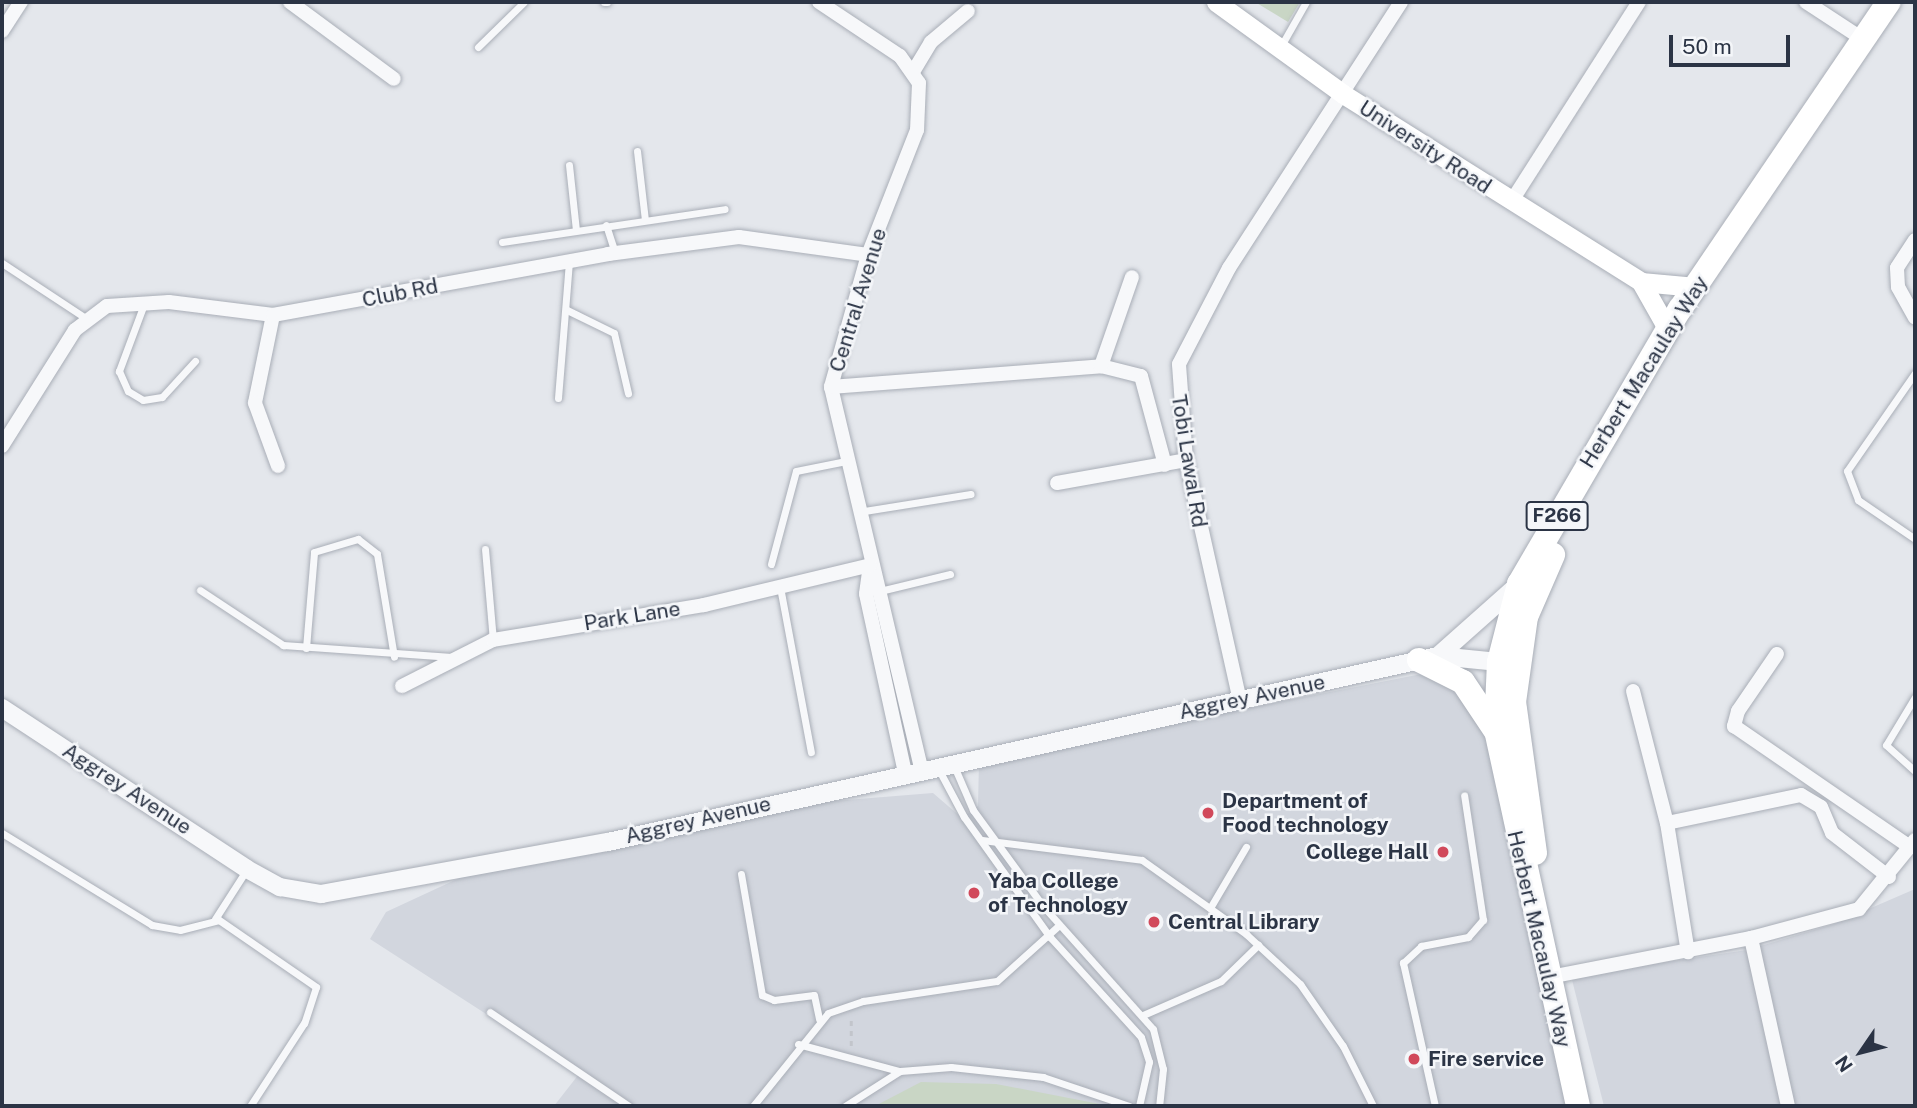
<!DOCTYPE html>
<html>
<head>
<meta charset="utf-8">
<style>
  body { margin:0 }
  #map { position:relative; width:1917px; height:1108px; overflow:hidden; background:#e4e7ec; font-family:"Public Sans",sans-serif }
  div>[style] { position:absolute }
  .built>* { inset:0; background:#d2d6de }
  .green>* { inset:0; background:#c9d6c5 }
  .path>* { height:2.5px; margin-top:-1.25px; transform-origin:0; background:repeating-linear-gradient(90deg,#c2c5cb 0 5px,transparent 0 10px) }
  .roads { filter:drop-shadow(0 0 2px #a9aeb7) drop-shadow(0 0 2px #a9aeb7) }
  .service>* { height:7px; margin:-3.5px; padding:0 3.5px; transform-origin:3.5px; border-radius:3.5px; background:#f7f8fa }
  .minor>* { height:14px; margin:-7px; padding:0 7px; transform-origin:7px; border-radius:7px; background:#f7f8fa }
  .tertiary>* { height:18px; margin:-9px; padding:0 9px; transform-origin:9px; border-radius:9px; background:#f7f8fa }
  .secondary>* { height:19px; margin:-9.5px; padding:0 9.5px; transform-origin:9.5px; border-radius:9.5px; background:#fff }
  .trunk>* { height:24px; margin:-12px; padding:0 12px; transform-origin:12px; border-radius:12px; background:#fff }
  .dots>* { width:19px; height:19px; translate:-50% -50%; box-sizing:border-box; border:4px solid #f4f6f9; border-radius:50% }
  span { translate:-50% -50%; white-space:nowrap; text-align:center; line-height:1.15; -webkit-text-stroke:5px #f4f6f9; paint-order:stroke }
  .shield-label span { padding:2px 5px; background:#f4f6f9; border:2px solid; border-radius:5px; -webkit-text-stroke-width:0 }
  .shield-label { font-size:19px; color:#2b3445; font-weight:700 }
  .street-label { font-size:21px; color:#2b3445 }
  .poi-label { font-size:21px; color:#2b3445; font-weight:700 }
  .left { translate:0 -50%; text-align:left }
  .right { translate:-100% -50%; text-align:right }
  .frame { position:absolute; inset:0; border:4px solid #2b3445; pointer-events:none }
  .north { position:absolute; left:1826px; top:1017px; width:70px; height:70px; -webkit-text-stroke:5px #f4f6f9; paint-order:stroke; rotate:235deg; font-size:19px; font-weight:700; line-height:28px; text-align:center; color:#2b3445 }
  .north::after { content:''; display:block; margin:auto; width:24px; height:32px; background:#2b3445; clip-path:polygon(50% 0,100% 100%,50% 72%,0 100%) }
  .scale { position:absolute; left:1669px; top:35px; width:121px; height:32px; box-sizing:border-box; border:4px solid #2b3445; border-top:0; padding-left:9px; font-size:21px; line-height:24px; white-space:nowrap; color:#2b3445; -webkit-text-stroke:5px #f4f6f9; paint-order:stroke }
</style>
</head>
<body>
<div id="map">
  <div class="built">
    <div style="clip-path:polygon(1437px 671px,1483px 723px,1567px 1106px,554px 1106px,579px 1074px,370px 939px,386px 912px,468px 874px,784px 805px,933px 793px,962px 818px,978px 806px,979px 761px)"></div>
    <div style="clip-path:polygon(1915px 889px,1915px 1106px,1604px 1106px,1571px 976px,1747px 950px,1834px 924px)"></div>
  </div>
  <div class="green">
    <div style="clip-path:polygon(1255px 2px,1300px 2px,1288px 22px)"></div>
    <div style="clip-path:polygon(921px 1082px,996px 1084px,1110px 1106px,875px 1106px)"></div>
  </div>
  <div class="path">
    <div style="left:851px;top:1046px;width:28px;rotate:-90deg"></div>
  </div>
  <div class="roads">
    <div class="service">
      <div style="left:604px;top:2px;width:3px"></div>
      <div style="left:1281px;top:46px;width:51px;rotate:-60.4deg"></div>
      <div style="left:478px;top:47px;width:64px;rotate:-44.4deg"></div>
      <div style="left:637px;top:151px;width:69px;rotate:83.4deg"></div>
      <div style="left:569px;top:165px;width:65px;rotate:83.9deg"></div>
      <div style="left:606px;top:225px;width:29px;rotate:72deg"></div>
      <div style="left:502px;top:242px;width:225px;rotate:-8.4deg"></div>
      <div style="left:2px;top:263px;width:102px;rotate:33.4deg"></div>
      <div style="left:144px;top:304px;width:72px;rotate:110.5deg"></div>
      <div style="left:119px;top:371px;width:22px;rotate:66deg"></div>
      <div style="left:128px;top:391px;width:17px;rotate:31deg"></div>
      <div style="left:143px;top:400px;width:19px;rotate:-9deg"></div>
      <div style="left:162px;top:397px;width:49px;rotate:-47.5deg"></div>
      <div style="left:567px;top:310px;width:52px;rotate:26.1deg"></div>
      <div style="left:614px;top:333px;width:62px;rotate:76.9deg"></div>
      <div style="left:1915px;top:373px;width:119px;rotate:124.8deg"></div>
      <div style="left:1847px;top:471px;width:31px;rotate:69deg"></div>
      <div style="left:1858px;top:500px;width:69px;rotate:34.4deg"></div>
      <div style="left:558px;top:398px;width:137px;rotate:-85.4deg"></div>
      <div style="left:858px;top:512px;width:114px;rotate:-9.1deg"></div>
      <div style="left:485px;top:549px;width:91px;rotate:85deg"></div>
      <div style="left:771px;top:564px;width:96px;rotate:-75deg"></div>
      <div style="left:796px;top:471px;width:51px;rotate:-11.3deg"></div>
      <div style="left:780px;top:587px;width:168px;rotate:79.4deg"></div>
      <div style="left:200px;top:590px;width:100px;rotate:33.5deg"></div>
      <div style="left:283px;top:645px;width:169px;rotate:4.1deg"></div>
      <div style="left:884px;top:590px;width:68px;rotate:-13.6deg"></div>
      <div style="left:306px;top:648px;width:96px;rotate:-85.2deg"></div>
      <div style="left:314px;top:552px;width:46px;rotate:-16.5deg"></div>
      <div style="left:358px;top:539px;width:24px;rotate:38deg"></div>
      <div style="left:377px;top:554px;width:104px;rotate:80.6deg"></div>
      <div style="left:1915px;top:697px;width:56px;rotate:121.1deg"></div>
      <div style="left:1886px;top:745px;width:39px;rotate:42deg"></div>
      <div style="left:954px;top:766px;width:48px;rotate:66.6deg"></div>
      <div style="left:973px;top:810px;width:119px;rotate:53.9deg"></div>
      <div style="left:1043px;top:906px;width:165px;rotate:48.2deg"></div>
      <div style="left:1153px;top:1029px;width:41px;rotate:76deg"></div>
      <div style="left:1163px;top:1069px;width:37px;rotate:96deg"></div>
      <div style="left:939px;top:770px;width:53px;rotate:62deg"></div>
      <div style="left:964px;top:817px;width:148px;rotate:54.4deg"></div>
      <div style="left:1050px;top:937px;width:135px;rotate:47.7deg"></div>
      <div style="left:1141px;top:1037px;width:26px;rotate:72deg"></div>
      <div style="left:1149px;top:1062px;width:45px;rotate:102.8deg"></div>
      <div style="left:2px;top:833px;width:176px;rotate:31.5deg"></div>
      <div style="left:152px;top:925px;width:28px;rotate:10deg"></div>
      <div style="left:180px;top:930px;width:40px;rotate:-14.4deg"></div>
      <div style="left:219px;top:920px;width:118px;rotate:34.6deg"></div>
      <div style="left:316px;top:987px;width:38px;rotate:108deg"></div>
      <div style="left:304px;top:1023px;width:99px;rotate:123deg"></div>
      <div style="left:982px;top:840px;width:161px;rotate:7.1deg"></div>
      <div style="left:1142px;top:860px;width:128px;rotate:35.4deg"></div>
      <div style="left:1246px;top:934px;width:74px;rotate:42.8deg"></div>
      <div style="left:1300px;top:984px;width:75px;rotate:55.3deg"></div>
      <div style="left:1343px;top:1046px;width:67px;rotate:63.4deg"></div>
      <div style="left:741px;top:874px;width:123px;rotate:80.2deg"></div>
      <div style="left:762px;top:995px;width:13px;rotate:23deg"></div>
      <div style="left:774px;top:1000px;width:40px;rotate:-7.1deg"></div>
      <div style="left:814px;top:995px;width:25px;rotate:78deg"></div>
      <div style="left:1210px;top:908px;width:71px;rotate:-59.5deg"></div>
      <div style="left:215px;top:919px;width:59px;rotate:-57.4deg"></div>
      <div style="left:490px;top:1012px;width:168px;rotate:34.1deg"></div>
      <div style="left:1143px;top:1015px;width:85px;rotate:-23.6deg"></div>
      <div style="left:1221px;top:981px;width:52px;rotate:-44.2deg"></div>
      <div style="left:798px;top:1044px;width:105px;rotate:15deg"></div>
      <div style="left:753px;top:1106px;width:119px;rotate:-51.1deg"></div>
      <div style="left:828px;top:1013px;width:37px;rotate:-19deg"></div>
      <div style="left:863px;top:1001px;width:135px;rotate:-8.5deg"></div>
      <div style="left:997px;top:981px;width:82px;rotate:-42deg"></div>
      <div style="left:845px;top:1106px;width:65px;rotate:-32.5deg"></div>
      <div style="left:900px;top:1071px;width:51px;rotate:-4.5deg"></div>
      <div style="left:951px;top:1067px;width:93px;rotate:6.2deg"></div>
      <div style="left:1043px;top:1077px;width:91px;rotate:18.6deg"></div>
      <div style="left:1435px;top:1106px;width:147px;rotate:-102.6deg"></div>
      <div style="left:1403px;top:963px;width:25px;rotate:-43deg"></div>
      <div style="left:1421px;top:946px;width:48px;rotate:-10.8deg"></div>
      <div style="left:1468px;top:937px;width:23px;rotate:-49deg"></div>
      <div style="left:1483px;top:920px;width:126px;rotate:-98.6deg"></div>
    </div>
    <div class="minor">
      <div style="left:290px;top:2px;width:129px;rotate:36.5deg"></div>
      <div style="left:819px;top:2px;width:97px;rotate:33.7deg"></div>
      <div style="left:900px;top:56px;width:33px;rotate:55deg"></div>
      <div style="left:919px;top:83px;width:47px;rotate:92.4deg"></div>
      <div style="left:917px;top:130px;width:134px;rotate:111.4deg"></div>
      <div style="left:868px;top:255px;width:137px;rotate:105.7deg"></div>
      <div style="left:831px;top:387px;width:392px;rotate:76.7deg"></div>
      <div style="left:1806px;top:2px;width:69px;rotate:33.2deg"></div>
      <div style="left:2px;top:31px;width:35px;rotate:-57deg"></div>
      <div style="left:913px;top:72px;width:35px;rotate:-59deg"></div>
      <div style="left:931px;top:42px;width:48px;rotate:-40deg"></div>
      <div style="left:1511px;top:202px;width:237px;rotate:-57.4deg"></div>
      <div style="left:1915px;top:240px;width:33px;rotate:123deg"></div>
      <div style="left:1897px;top:268px;width:19px;rotate:87deg"></div>
      <div style="left:1898px;top:287px;width:35px;rotate:61deg"></div>
      <div style="left:273px;top:315px;width:90px;rotate:101.6deg"></div>
      <div style="left:255px;top:403px;width:67px;rotate:69.9deg"></div>
      <div style="left:1101px;top:366px;width:41px;rotate:14deg"></div>
      <div style="left:1141px;top:376px;width:92px;rotate:74.9deg"></div>
      <div style="left:831px;top:387px;width:271px;rotate:-4.4deg"></div>
      <div style="left:1101px;top:366px;width:94px;rotate:-70.8deg"></div>
      <div style="left:2px;top:446px;width:137px;rotate:-57.8deg"></div>
      <div style="left:75px;top:330px;width:40px;rotate:-37deg"></div>
      <div style="left:107px;top:306px;width:62px;rotate:-3.7deg"></div>
      <div style="left:169px;top:302px;width:105px;rotate:7.1deg"></div>
      <div style="left:273px;top:315px;width:341px;rotate:-10.3deg"></div>
      <div style="left:608px;top:254px;width:132px;rotate:-7.4deg"></div>
      <div style="left:739px;top:237px;width:130px;rotate:7.9deg"></div>
      <div style="left:1057px;top:483px;width:131px;rotate:-10.1deg"></div>
      <div style="left:870px;top:565px;width:29px;rotate:98deg"></div>
      <div style="left:866px;top:594px;width:183px;rotate:77.7deg"></div>
      <div style="left:1777px;top:654px;width:69px;rotate:124.4deg"></div>
      <div style="left:1738px;top:711px;width:16px;rotate:105deg"></div>
      <div style="left:1734px;top:726px;width:214px;rotate:34.5deg"></div>
      <div style="left:402px;top:686px;width:102px;rotate:-26.8deg"></div>
      <div style="left:493px;top:640px;width:214px;rotate:-9.4deg"></div>
      <div style="left:704px;top:605px;width:171px;rotate:-13.5deg"></div>
      <div style="left:1633px;top:691px;width:136px;rotate:75.6deg"></div>
      <div style="left:1667px;top:823px;width:131px;rotate:80.8deg"></div>
      <div style="left:1240px;top:701px;width:247px;rotate:-102.6deg"></div>
      <div style="left:1186px;top:460px;width:96px;rotate:-94.2deg"></div>
      <div style="left:1179px;top:364px;width:108px;rotate:-62.5deg"></div>
      <div style="left:1229px;top:268px;width:317px;rotate:-57.1deg"></div>
      <div style="left:1667px;top:823px;width:137px;rotate:-11.8deg"></div>
      <div style="left:1801px;top:795px;width:23px;rotate:31deg"></div>
      <div style="left:1821px;top:807px;width:28px;rotate:67deg"></div>
      <div style="left:1832px;top:833px;width:72px;rotate:37.7deg"></div>
      <div style="left:1751px;top:938px;width:172px;rotate:77.6deg"></div>
      <div style="left:1560px;top:975px;width:195px;rotate:-11deg"></div>
      <div style="left:1751px;top:938px;width:112px;rotate:-15deg"></div>
      <div style="left:1859px;top:909px;width:89px;rotate:-50.9deg"></div>
    </div>
    <div class="tertiary">
      <div style="left:1438px;top:656px;width:108px;rotate:-41.6deg"></div>
      <div style="left:2px;top:708px;width:293px;rotate:33.3deg"></div>
      <div style="left:247px;top:869px;width:38px;rotate:29deg"></div>
      <div style="left:280px;top:887px;width:42px;rotate:9.7deg"></div>
      <div style="left:321px;top:894px;width:292px;rotate:-10.3deg"></div>
      <div style="left:608px;top:842px;width:851px;rotate:-12.63deg"></div>
      <div style="left:1438px;top:656px;width:61px;rotate:5.6deg"></div>
    </div>
    <div class="secondary">
      <div style="left:1216px;top:2px;width:157px;rotate:35.9deg"></div>
      <div style="left:1343px;top:94px;width:352px;rotate:32.2deg"></div>
      <div style="left:1641px;top:282px;width:55px;rotate:5.2deg"></div>
      <div style="left:1641px;top:282px;width:55px;rotate:60.6deg"></div>
    </div>
    <div class="trunk">
      <div style="left:1419px;top:660px;width:49px;rotate:26.6deg"></div>
      <div style="left:1463px;top:682px;width:58px;rotate:56.3deg"></div>
      <div style="left:1535px;top:853px;width:152px;rotate:-97.9deg"></div>
      <div style="left:1514px;top:702px;width:86px;rotate:-82deg"></div>
      <div style="left:1526px;top:617px;width:68px;rotate:-66.5deg"></div>
      <div style="left:1578px;top:1106px;width:385px;rotate:-102.3deg"></div>
      <div style="left:1496px;top:730px;width:68px;rotate:-87.5deg"></div>
      <div style="left:1499px;top:662px;width:81px;rotate:-75.6deg"></div>
      <div style="left:1519px;top:584px;width:319px;rotate:-59.7deg"></div>
      <div style="left:1680px;top:309px;width:371px;rotate:-55.8deg"></div>
    </div>
  </div>
  <div class="dots">
    <div style="left:1208px;top:813px;background:#d1495b"></div>
    <div style="left:1443px;top:852px;background:#d1495b"></div>
    <div style="left:974px;top:893px;background:#d1495b"></div>
    <div style="left:1154px;top:922px;background:#d1495b"></div>
    <div style="left:1414px;top:1059px;background:#d1495b"></div>
  </div>
  <div class="shield-label">
    <span style="left:1557px;top:516px">F266</span>
  </div>
  <div class="street-label">
    <span style="left:1425px;top:147px;rotate:33deg">University Road</span>
    <span style="left:400px;top:293px;rotate:-11deg">Club Rd</span>
    <span style="left:858px;top:300px;rotate:-73deg">Central Avenue</span>
    <span style="left:1644px;top:372px;rotate:-58deg">Herbert Macaulay Way</span>
    <span style="left:1189px;top:461px;rotate:81deg">Tobi Lawal Rd</span>
    <span style="left:632px;top:616px;rotate:-9deg">Park Lane</span>
    <span style="left:1252px;top:697px;rotate:-12deg">Aggrey Avenue</span>
    <span style="left:127px;top:789px;rotate:33deg">Aggrey Avenue</span>
    <span style="left:698px;top:820px;rotate:-13deg">Aggrey Avenue</span>
    <span style="left:1539px;top:939px;rotate:77deg">Herbert Macaulay Way</span>
  </div>
  <div class="poi-label">
    <span class="left" style="left:1222px;top:813px">Department of<br>Food technology</span>
    <span class="right" style="left:1429px;top:852px">College Hall</span>
    <span class="left" style="left:988px;top:893px">Yaba College<br>of Technology</span>
    <span class="left" style="left:1168px;top:922px">Central Library</span>
    <span class="left" style="left:1428px;top:1059px">Fire service</span>
  </div>
  <div class="frame"></div>
  <div class="north">N</div>
  <div class="scale">50 m</div>
</div>
</body>
</html>
